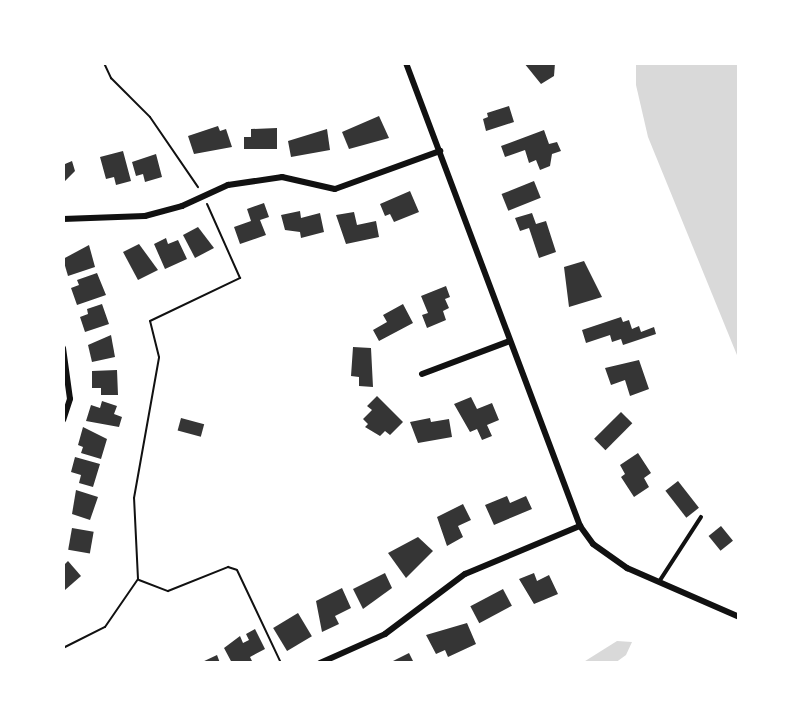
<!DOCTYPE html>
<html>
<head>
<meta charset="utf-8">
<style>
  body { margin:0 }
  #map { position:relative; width:802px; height:726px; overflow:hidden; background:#fff; font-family:Lato,sans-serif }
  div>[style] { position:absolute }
  .water>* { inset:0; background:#d9d9d9 }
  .building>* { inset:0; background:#353535; transform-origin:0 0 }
  .path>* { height:2px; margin:-1px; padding:0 1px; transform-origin:1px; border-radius:1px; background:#111 }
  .service>* { height:3.5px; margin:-1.75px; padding:0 1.75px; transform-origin:1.75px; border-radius:1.75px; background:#111 }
  .minor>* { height:6px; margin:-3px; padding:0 3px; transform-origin:3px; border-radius:3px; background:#111 }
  span { translate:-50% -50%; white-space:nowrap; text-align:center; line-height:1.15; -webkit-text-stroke:5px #fff; paint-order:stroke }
  .frame { position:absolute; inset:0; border:65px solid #fff; pointer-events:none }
</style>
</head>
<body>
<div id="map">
  <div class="water">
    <div style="clip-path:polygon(636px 63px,739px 63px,739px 360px,648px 137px,636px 85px)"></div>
    <div style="clip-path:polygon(617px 641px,632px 642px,626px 655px,615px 663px,582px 663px)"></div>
  </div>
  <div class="building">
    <div style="clip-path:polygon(524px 63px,555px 63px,554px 76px,541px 84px)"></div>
    <div style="clip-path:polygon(509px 106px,514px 122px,486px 131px,483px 119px,488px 117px,487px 113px)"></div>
    <div style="clip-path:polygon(379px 116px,389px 138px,349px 149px,342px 132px)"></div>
    <div style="clip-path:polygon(218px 126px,220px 131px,226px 129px,232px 147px,194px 154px,188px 136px)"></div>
    <div style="clip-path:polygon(277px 128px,277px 149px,244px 149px,244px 137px,251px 137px,251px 129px)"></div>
    <div style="clip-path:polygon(327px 129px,330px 150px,291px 157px,288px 141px)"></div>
    <div style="clip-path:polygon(544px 130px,549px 144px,557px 142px,561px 151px,552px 154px,550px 166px,540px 170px,536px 160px,529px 163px,525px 150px,505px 157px,501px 146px)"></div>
    <div style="clip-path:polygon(123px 151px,131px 181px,116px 185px,114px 177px,106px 179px,100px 157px)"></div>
    <div style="clip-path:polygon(156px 154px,162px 177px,145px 182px,143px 174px,136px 176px,132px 162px)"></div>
    <div style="clip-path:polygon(63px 159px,65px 164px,72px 161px,75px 171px,63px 183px)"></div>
    <div style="left:534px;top:181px;width:18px;height:35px;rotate:68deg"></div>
    <div style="clip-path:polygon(410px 191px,419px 212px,394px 222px,390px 214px,385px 216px,380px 204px)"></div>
    <div style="clip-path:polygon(264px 203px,269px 217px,260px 220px,266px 235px,240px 244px,234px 227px,251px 221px,247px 209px)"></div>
    <div style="clip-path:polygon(300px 211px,301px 218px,320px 213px,324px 232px,301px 238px,300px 232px,285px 230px,281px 215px)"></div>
    <div style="clip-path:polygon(354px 212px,357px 225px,376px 221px,379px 237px,346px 244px,336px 215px)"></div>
    <div style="clip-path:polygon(532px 213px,536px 224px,546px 221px,556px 252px,539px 258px,529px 228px,520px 231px,515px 218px)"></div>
    <div style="clip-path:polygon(198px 227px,214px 248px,195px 258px,183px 235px)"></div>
    <div style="clip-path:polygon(166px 238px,168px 244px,178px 240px,187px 259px,165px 269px,154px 244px)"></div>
    <div style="clip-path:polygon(139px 244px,158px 270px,138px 280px,123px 252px)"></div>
    <div style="clip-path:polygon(89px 245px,95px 267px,68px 276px,63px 259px)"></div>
    <div style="clip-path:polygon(584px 261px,602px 297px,569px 307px,564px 267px)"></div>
    <div style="clip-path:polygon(97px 273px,106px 295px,77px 305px,71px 288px,79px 285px,77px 280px)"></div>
    <div style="clip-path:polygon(446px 286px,450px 297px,445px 299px,449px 308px,443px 311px,446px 320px,427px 328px,422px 315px,428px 313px,421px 296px)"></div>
    <div style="clip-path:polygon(102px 304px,109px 324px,85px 332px,80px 317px,88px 314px,87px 309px)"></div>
    <div style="clip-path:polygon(403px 304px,413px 323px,379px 341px,373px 330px,387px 322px,383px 315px)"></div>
    <div style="clip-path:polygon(621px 317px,623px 322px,629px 320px,632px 329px,639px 326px,641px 332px,654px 327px,656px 334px,623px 345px,621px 339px,612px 342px,610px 335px,586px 343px,582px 330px)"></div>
    <div style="clip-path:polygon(111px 335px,115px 357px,92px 362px,88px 345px)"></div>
    <div style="clip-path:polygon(353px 347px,371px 348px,373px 387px,359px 386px,359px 377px,351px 376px)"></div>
    <div style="clip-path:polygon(639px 360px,649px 389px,630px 396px,625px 380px,611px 385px,605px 368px)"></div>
    <div style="clip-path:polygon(117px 370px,118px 395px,101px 395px,101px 388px,92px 388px,92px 371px)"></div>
    <div style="clip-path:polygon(377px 396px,403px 422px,390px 435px,385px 431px,380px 436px,365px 427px,368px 424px,363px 419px,372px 410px,367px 406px)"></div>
    <div style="clip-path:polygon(471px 397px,477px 409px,492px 403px,499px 420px,487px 425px,492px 436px,482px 440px,477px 429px,470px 432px,454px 404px)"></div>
    <div style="clip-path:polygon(102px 401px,117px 406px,114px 414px,122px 417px,119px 427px,86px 421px,91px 405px,100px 408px)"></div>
    <div style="left:621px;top:412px;width:16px;height:38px;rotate:45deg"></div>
    <div style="left:181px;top:418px;width:24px;height:13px;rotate:15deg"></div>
    <div style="clip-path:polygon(430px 418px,431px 422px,449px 419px,452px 437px,418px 443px,410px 422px)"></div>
    <div style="clip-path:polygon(83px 427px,107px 439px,101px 459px,81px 453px,83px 447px,78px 445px)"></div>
    <div style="clip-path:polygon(638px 453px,651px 473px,644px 478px,649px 487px,634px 497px,621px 477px,625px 474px,620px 465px)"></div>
    <div style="clip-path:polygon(75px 457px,100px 464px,93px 487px,79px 483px,81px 475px,71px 472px)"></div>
    <div style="left:678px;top:481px;width:34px;height:16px;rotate:52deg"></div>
    <div style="clip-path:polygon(76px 490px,98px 497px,90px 520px,72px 514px)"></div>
    <div style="clip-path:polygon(507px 496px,510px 503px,526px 496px,532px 509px,494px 525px,485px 505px)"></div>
    <div style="clip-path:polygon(463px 504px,471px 520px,458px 526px,463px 537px,447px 546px,437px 517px)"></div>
    <div style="left:721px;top:526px;width:19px;height:16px;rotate:51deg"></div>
    <div style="left:72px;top:528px;width:22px;height:22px;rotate:10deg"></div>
    <div style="clip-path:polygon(418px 537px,433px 551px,406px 578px,388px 553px)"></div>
    <div style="clip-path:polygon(68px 561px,81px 576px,65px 590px,63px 566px)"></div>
    <div style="clip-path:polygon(385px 573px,392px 588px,363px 609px,353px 589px)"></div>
    <div style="clip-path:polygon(534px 573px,537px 581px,549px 575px,558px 594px,534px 604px,519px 579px)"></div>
    <div style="clip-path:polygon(342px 588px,351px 608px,335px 616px,339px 624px,322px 632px,316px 601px)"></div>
    <div style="left:503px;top:589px;width:19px;height:37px;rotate:62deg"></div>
    <div style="left:298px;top:613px;width:27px;height:29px;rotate:59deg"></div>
    <div style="clip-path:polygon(467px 623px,476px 644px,448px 657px,445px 650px,436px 654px,426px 635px)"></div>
    <div style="clip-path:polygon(255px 629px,265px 649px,250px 657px,253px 663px,232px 663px,224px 648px,240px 636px,243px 643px,249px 640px,246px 634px)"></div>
    <div style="clip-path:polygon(409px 653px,414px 663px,389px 663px)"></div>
    <div style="clip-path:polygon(217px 655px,220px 663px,200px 663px)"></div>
  </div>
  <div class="path">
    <div style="left:104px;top:63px;width:17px;rotate:65deg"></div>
    <div style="left:111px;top:78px;width:55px;rotate:45deg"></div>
    <div style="left:150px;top:117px;width:85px;rotate:55.6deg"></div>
    <div style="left:139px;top:580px;width:31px;rotate:21deg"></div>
    <div style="left:168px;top:591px;width:65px;rotate:-21.8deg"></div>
    <div style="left:228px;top:567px;width:9px;rotate:18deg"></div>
    <div style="left:237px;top:570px;width:103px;rotate:64.7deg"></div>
    <div style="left:63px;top:648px;width:47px;rotate:-26.6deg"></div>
    <div style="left:105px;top:627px;width:58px;rotate:-55.5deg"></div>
    <div style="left:138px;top:579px;width:81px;rotate:-92.8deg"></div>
    <div style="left:134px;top:498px;width:143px;rotate:-79.9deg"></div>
    <div style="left:159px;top:357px;width:37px;rotate:-104deg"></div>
    <div style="left:150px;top:321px;width:100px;rotate:-25.5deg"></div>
    <div style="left:240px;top:278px;width:81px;rotate:-114deg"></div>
  </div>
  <div class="service">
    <div style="left:659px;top:582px;width:77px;rotate:-57.1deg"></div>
  </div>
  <div class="minor">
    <div style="left:406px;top:63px;width:495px;rotate:69.4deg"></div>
    <div style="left:580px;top:526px;width:22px;rotate:54deg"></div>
    <div style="left:593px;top:544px;width:42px;rotate:35.2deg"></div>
    <div style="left:627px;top:568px;width:122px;rotate:23.6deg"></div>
    <div style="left:63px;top:219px;width:82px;rotate:-2.1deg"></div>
    <div style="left:145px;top:216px;width:38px;rotate:-15deg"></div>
    <div style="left:182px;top:206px;width:51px;rotate:-24.5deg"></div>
    <div style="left:228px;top:185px;width:55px;rotate:-8.4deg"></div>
    <div style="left:282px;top:177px;width:54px;rotate:12.8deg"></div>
    <div style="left:335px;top:189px;width:112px;rotate:-19.9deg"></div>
    <div style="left:63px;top:348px;width:51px;rotate:82.2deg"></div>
    <div style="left:70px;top:399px;width:22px;rotate:108deg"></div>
    <div style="left:422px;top:374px;width:94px;rotate:-20.6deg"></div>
    <div style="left:320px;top:663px;width:71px;rotate:-24deg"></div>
    <div style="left:385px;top:634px;width:100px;rotate:-36.9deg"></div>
    <div style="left:465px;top:574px;width:125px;rotate:-22.7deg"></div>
  </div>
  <div class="frame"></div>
</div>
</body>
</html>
